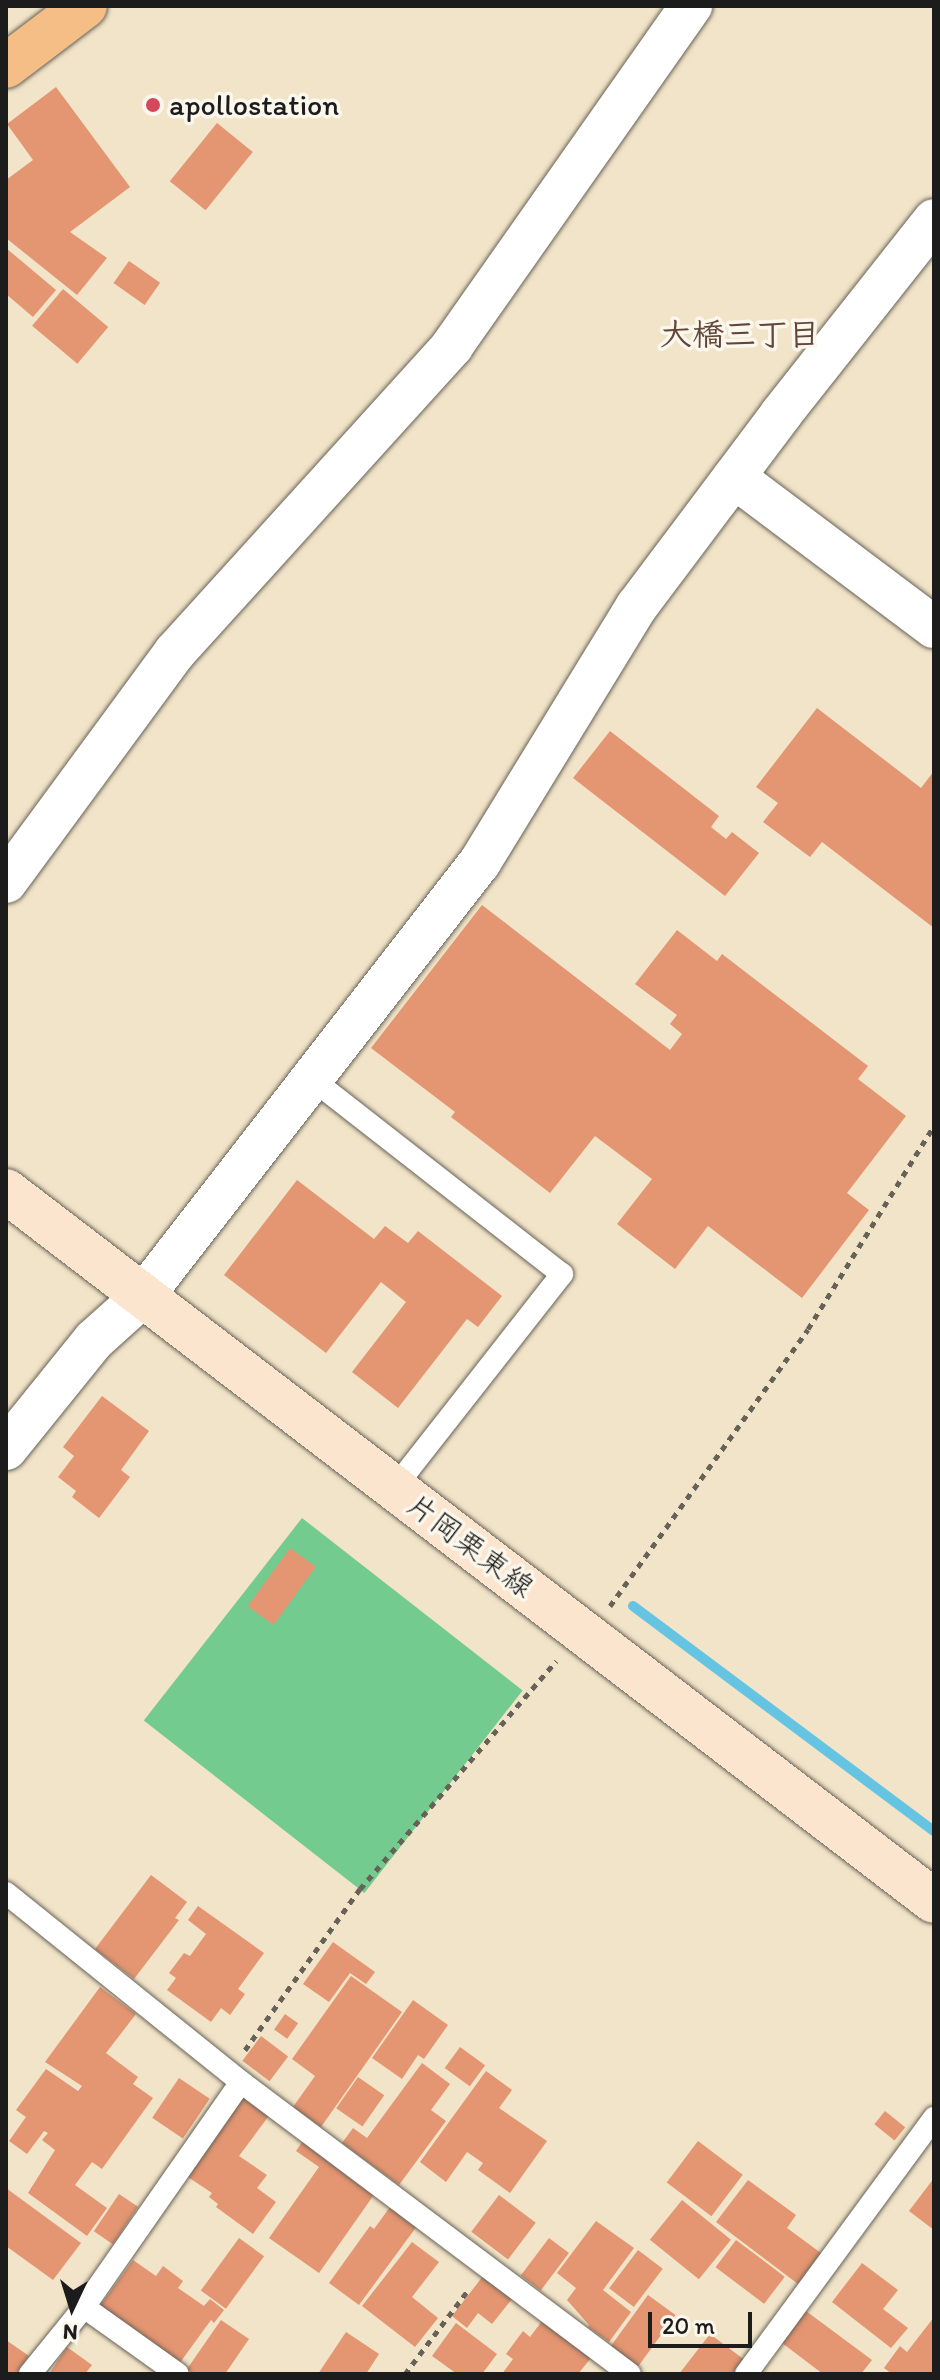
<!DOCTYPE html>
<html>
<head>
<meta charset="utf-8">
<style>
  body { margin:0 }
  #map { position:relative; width:940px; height:2380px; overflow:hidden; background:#f2e4c8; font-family:Itim,"Klee One",sans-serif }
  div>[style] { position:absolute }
  .green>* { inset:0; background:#73cb90; transform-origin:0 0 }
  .stream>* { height:10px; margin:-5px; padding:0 5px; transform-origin:5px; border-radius:5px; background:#64c4e2 }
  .building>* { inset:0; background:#e49571; transform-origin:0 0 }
  .path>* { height:5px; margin-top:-2.5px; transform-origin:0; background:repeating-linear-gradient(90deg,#676258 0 6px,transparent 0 12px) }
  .roads { filter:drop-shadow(0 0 2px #676258) drop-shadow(0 0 2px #676258) }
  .lane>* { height:22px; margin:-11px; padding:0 11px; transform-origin:11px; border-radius:11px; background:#fff }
  .street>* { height:42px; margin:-21px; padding:0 21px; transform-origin:21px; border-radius:21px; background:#fff }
  .secondary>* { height:44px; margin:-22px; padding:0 22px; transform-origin:22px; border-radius:22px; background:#fbe5cf }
  .highway>* { height:44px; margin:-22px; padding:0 22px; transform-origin:22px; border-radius:22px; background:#f6be87 }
  .dots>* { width:22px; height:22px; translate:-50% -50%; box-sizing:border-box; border:4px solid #fbf7ec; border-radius:50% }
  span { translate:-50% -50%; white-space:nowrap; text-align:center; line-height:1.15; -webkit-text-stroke:7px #fbf7ec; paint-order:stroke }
  .poi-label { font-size:30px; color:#1c1c1c }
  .left { translate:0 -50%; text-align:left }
  .street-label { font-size:30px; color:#1c1c1c }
  .neighbourhood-label { font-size:32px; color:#62463a; font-weight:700 }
  .frame { position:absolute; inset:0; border:8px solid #1c1c1c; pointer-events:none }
  .north { position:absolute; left:32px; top:2268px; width:80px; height:80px; -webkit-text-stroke:6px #fbf7ec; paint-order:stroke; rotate:184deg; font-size:22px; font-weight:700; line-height:32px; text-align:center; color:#1c1c1c }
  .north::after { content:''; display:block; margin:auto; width:28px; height:36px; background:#1c1c1c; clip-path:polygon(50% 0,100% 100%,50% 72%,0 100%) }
  .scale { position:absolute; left:648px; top:2312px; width:104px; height:36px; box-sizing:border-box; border:4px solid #1c1c1c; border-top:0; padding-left:10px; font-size:24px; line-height:28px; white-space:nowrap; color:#1c1c1c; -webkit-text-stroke:6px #fbf7ec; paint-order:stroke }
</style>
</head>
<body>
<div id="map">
  <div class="green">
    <div style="left:302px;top:1518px;width:280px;height:257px;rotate:38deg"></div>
  </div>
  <div class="stream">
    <div style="left:633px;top:1606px;width:376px;rotate:36.8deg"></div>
  </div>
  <div class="building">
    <div style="clip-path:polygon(56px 87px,130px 187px,70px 232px,107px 258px,77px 295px,6px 238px,6px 180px,33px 160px,7px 124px)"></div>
    <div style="left:217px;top:123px;width:46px;height:75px;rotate:39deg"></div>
    <div style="clip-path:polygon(6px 248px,56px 290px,33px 317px,6px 294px)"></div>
    <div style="left:129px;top:261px;width:38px;height:27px;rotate:35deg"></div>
    <div style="left:63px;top:289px;width:59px;height:48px;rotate:40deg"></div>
    <div style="clip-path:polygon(817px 708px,921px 788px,934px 771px,934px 928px,822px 842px,810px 857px,763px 822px,778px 803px,756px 787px)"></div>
    <div style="clip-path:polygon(610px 731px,719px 816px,711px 827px,726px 839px,732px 832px,759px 853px,725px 896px,573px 778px)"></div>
    <div style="clip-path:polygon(482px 905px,670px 1050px,682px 1034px,670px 1024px,677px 1015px,635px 984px,677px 930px,717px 961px,722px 954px,868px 1066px,858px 1079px,906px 1116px,847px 1193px,869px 1210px,802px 1298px,708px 1226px,675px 1269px,617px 1224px,652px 1179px,595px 1136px,550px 1193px,451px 1117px,455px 1112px,371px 1048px)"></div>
    <div style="clip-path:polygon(297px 1180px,374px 1239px,385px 1226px,408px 1243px,418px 1231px,502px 1296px,478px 1327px,467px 1319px,398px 1408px,352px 1372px,406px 1302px,381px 1282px,326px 1353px,224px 1275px)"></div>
    <div style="clip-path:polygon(102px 1396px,149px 1431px,121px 1470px,130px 1477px,99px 1518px,72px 1497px,76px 1491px,58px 1477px,74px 1456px,63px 1447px)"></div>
    <div style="left:290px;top:1548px;width:32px;height:72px;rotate:36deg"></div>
    <div style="clip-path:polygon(151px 1875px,187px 1902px,175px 1918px,179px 1920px,134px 1979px,95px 1949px)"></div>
    <div style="clip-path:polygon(198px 1906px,264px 1953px,238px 1989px,245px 1994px,230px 2015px,221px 2008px,211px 2022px,167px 1990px,176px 1978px,169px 1973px,184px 1953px,190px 1956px,206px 1934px,188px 1920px)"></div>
    <div style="clip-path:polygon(333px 1942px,375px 1972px,366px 1984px,350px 1973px,329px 2002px,303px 1984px)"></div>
    <div style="clip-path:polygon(351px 1976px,402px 2012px,321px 2127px,293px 2107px,315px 2076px,292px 2059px)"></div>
    <div style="clip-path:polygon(100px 1987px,136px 2014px,106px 2053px,138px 2077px,133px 2084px,153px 2098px,102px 2169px,92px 2162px,75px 2185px,107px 2208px,87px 2236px,28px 2193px,55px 2150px,42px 2140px,48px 2133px,44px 2131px,27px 2154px,9px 2141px,26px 2117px,16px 2110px,46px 2069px,78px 2091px,82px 2086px,45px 2062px)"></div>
    <div style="clip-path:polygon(413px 2000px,448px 2025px,424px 2059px,418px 2055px,402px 2079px,372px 2058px)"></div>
    <div style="left:285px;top:2014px;width:16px;height:19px;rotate:35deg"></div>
    <div style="left:261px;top:2036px;width:34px;height:31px;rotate:37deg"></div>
    <div style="left:460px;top:2047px;width:31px;height:26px;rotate:36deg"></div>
    <div style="clip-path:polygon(422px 2063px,450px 2084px,431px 2110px,446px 2121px,399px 2185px,342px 2143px,353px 2128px,367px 2138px)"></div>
    <div style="clip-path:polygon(486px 2071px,512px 2090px,499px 2108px,547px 2141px,510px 2193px,478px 2170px,483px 2163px,467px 2152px,446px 2182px,420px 2162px)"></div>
    <div style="left:358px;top:2077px;width:32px;height:38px;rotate:35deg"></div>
    <div style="left:179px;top:2078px;width:37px;height:48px;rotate:34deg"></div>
    <div style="clip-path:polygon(243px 2093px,271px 2113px,239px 2156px,267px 2175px,257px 2188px,276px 2202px,253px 2234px,216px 2207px,218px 2204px,209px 2197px,212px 2193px,185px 2175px)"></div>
    <div style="left:885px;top:2111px;width:26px;height:17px;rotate:39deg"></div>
    <div style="clip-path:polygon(305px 2138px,378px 2189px,319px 2273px,269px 2238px,319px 2167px,296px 2151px)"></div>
    <div style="left:698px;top:2141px;width:56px;height:52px;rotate:37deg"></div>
    <div style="clip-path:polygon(934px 2178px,934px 2230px,909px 2211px)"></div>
    <div style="clip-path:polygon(748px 2180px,796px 2215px,787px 2228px,821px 2253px,798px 2284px,716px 2222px)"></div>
    <div style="clip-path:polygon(6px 2188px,81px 2243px,53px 2280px,6px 2246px)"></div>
    <div style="left:119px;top:2194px;width:23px;height:45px;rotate:34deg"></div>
    <div style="left:499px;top:2195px;width:46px;height:46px;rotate:37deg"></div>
    <div style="left:682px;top:2200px;width:63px;height:51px;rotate:39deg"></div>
    <div style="clip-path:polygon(390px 2207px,417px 2226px,359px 2305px,329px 2283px,370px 2226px,374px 2229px)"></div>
    <div style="clip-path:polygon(596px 2221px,634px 2248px,603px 2290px,631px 2312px,609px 2342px,588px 2327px,589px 2325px,567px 2300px,576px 2288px,557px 2273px)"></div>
    <div style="left:239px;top:2238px;width:31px;height:65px;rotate:36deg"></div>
    <div style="left:549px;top:2238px;width:25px;height:47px;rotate:37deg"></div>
    <div style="left:736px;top:2240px;width:61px;height:34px;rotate:37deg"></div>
    <div style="clip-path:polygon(412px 2242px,439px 2262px,412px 2297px,438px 2318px,415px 2347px,362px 2306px)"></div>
    <div style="left:638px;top:2250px;width:31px;height:48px;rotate:37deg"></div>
    <div style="clip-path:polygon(133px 2260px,156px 2276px,163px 2266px,183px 2281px,178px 2288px,204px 2306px,210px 2299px,224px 2310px,214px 2323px,211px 2320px,179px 2364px,100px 2306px)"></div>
    <div style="clip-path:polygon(862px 2263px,898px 2290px,883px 2309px,908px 2328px,891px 2348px,832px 2302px)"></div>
    <div style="clip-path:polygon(487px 2271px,516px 2294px,492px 2324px,478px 2313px,467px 2328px,452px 2316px)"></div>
    <div style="left:648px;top:2295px;width:34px;height:64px;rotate:36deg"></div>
    <div style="clip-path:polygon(806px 2311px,872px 2360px,861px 2374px,823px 2374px,782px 2343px)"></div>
    <div style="clip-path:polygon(934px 2317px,934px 2374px,892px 2374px,884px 2368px,900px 2346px,907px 2352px)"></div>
    <div style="clip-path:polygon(221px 2320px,249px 2339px,225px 2374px,194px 2374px,187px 2369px)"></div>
    <div style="clip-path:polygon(542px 2321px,591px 2358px,578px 2374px,502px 2374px,513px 2359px,506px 2354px,523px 2331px,530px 2337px)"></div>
    <div style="clip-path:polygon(456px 2323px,497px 2354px,482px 2374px,457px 2374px,432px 2356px)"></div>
    <div style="clip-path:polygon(346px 2332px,379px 2354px,366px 2374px,318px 2374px)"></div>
    <div style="clip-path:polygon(710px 2334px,746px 2361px,736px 2374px,679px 2374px)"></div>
    <div style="clip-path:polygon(6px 2340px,29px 2356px,16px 2374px,6px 2374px)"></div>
    <div style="clip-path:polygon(67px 2347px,92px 2365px,85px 2374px,49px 2374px)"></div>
  </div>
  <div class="path">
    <div style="left:610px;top:1606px;width:340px;rotate:-54.4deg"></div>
    <div style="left:808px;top:1329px;width:239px;rotate:-58.2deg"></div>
    <div style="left:245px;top:2050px;width:198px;rotate:-54.5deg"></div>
    <div style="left:360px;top:1889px;width:301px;rotate:-49.3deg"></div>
    <div style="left:405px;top:2374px;width:106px;rotate:-53deg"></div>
  </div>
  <div class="roads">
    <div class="lane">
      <div style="left:312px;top:1079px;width:317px;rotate:38deg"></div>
      <div style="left:562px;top:1274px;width:272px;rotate:128.1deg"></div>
      <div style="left:6px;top:1893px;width:302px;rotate:38.8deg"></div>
      <div style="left:241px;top:2082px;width:486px;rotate:36.9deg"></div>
      <div style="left:84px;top:2307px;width:115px;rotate:35.5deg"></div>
      <div style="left:30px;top:2374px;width:86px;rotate:-51.1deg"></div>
      <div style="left:84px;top:2307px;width:274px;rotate:-55.1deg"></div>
      <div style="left:746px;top:2374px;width:318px;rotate:-53.7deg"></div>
    </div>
    <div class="street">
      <div style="left:734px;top:477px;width:250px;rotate:36.9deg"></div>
      <div style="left:6px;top:882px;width:285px;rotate:-53.7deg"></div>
      <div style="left:175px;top:652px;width:413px;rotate:-47.8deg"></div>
      <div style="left:452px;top:346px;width:416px;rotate:-54.9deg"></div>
      <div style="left:6px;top:1449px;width:140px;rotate:-51.1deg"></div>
      <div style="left:94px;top:1340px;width:66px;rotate:-41.9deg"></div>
      <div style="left:143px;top:1296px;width:549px;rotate:-52.17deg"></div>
      <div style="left:480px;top:862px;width:300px;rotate:-58.5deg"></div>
      <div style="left:637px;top:606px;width:240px;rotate:-53.1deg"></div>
      <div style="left:781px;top:414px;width:247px;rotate:-51.7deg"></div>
    </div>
    <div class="secondary">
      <div style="left:6px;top:1191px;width:1168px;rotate:37.42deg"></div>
    </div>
    <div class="highway">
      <div style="left:6px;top:66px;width:99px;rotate:-37.2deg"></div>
    </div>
  </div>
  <div class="dots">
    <div style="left:153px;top:105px;background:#d1495b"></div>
  </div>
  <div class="poi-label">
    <span class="left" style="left:169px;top:105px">apollostation</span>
  </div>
  <div class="street-label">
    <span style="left:470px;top:1546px;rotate:37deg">片岡栗東線</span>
  </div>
  <div class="neighbourhood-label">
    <span style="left:740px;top:334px">大橋三丁目</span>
  </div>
  <div class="frame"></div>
  <div class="north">N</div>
  <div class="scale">20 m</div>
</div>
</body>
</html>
